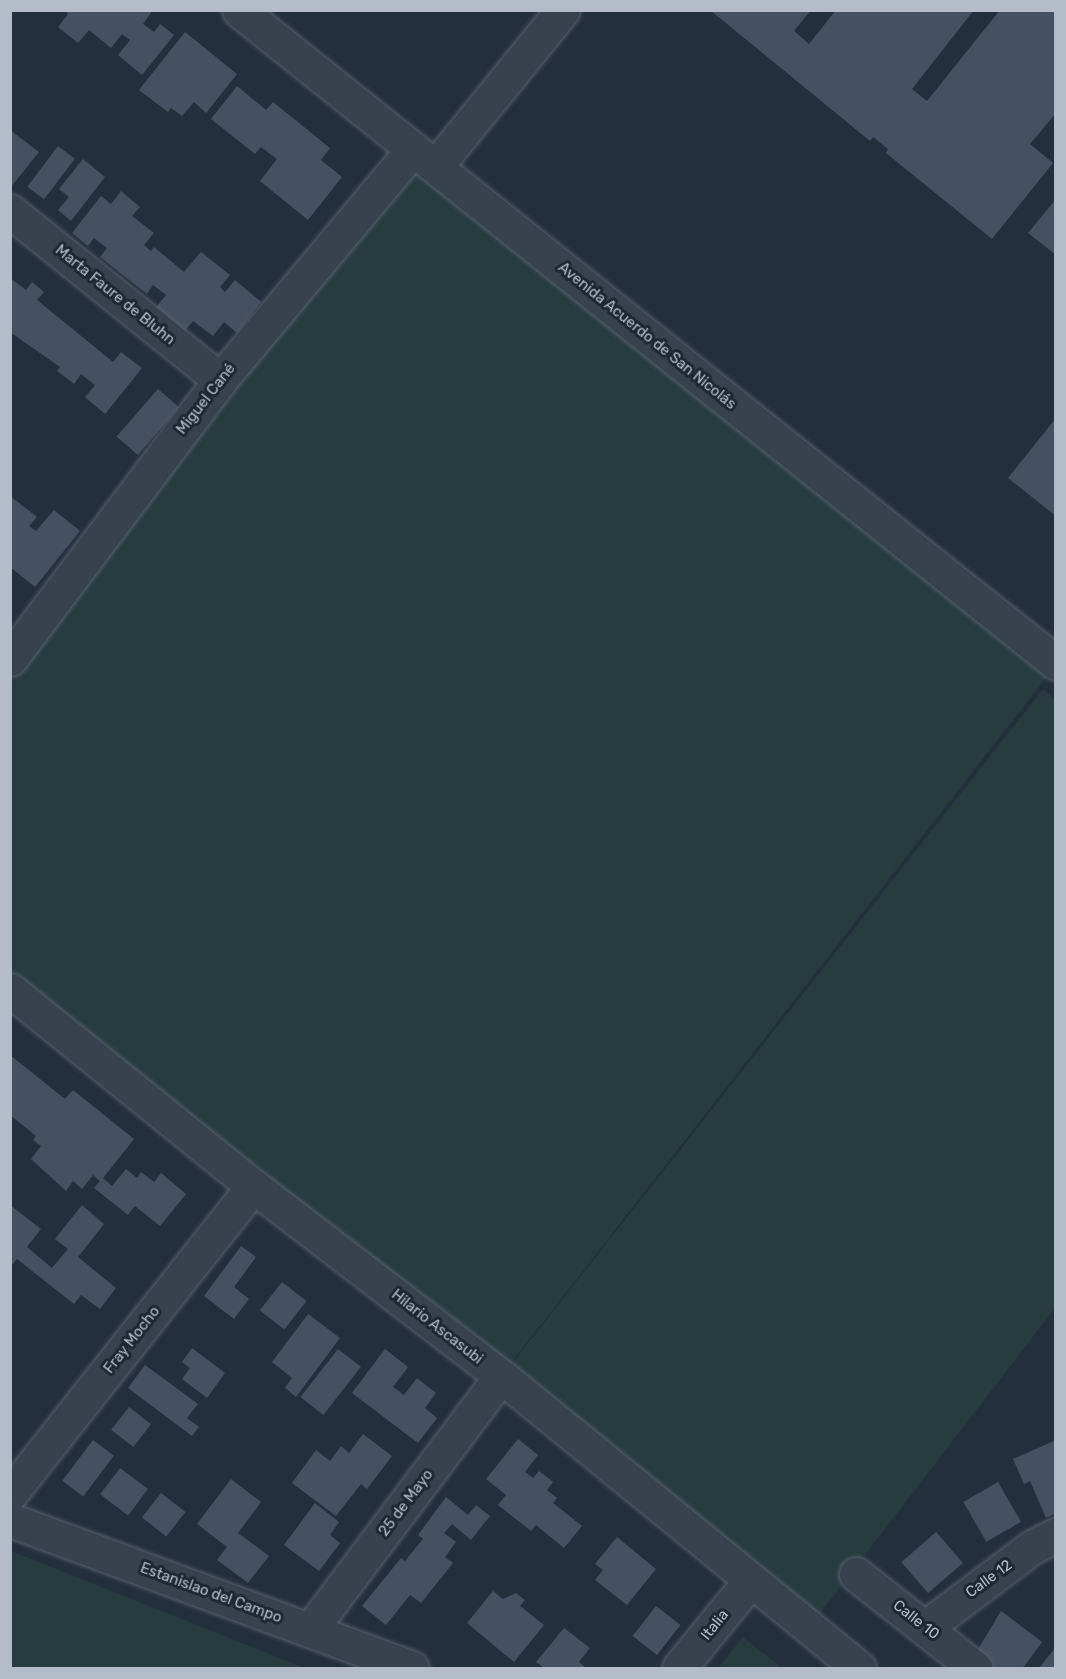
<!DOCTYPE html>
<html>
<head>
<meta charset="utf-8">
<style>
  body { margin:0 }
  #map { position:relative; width:1066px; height:1679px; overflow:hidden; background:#242f3e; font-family:Rubik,sans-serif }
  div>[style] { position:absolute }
  .green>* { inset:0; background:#263c3f }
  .building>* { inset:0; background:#455162; transform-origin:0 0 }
  .roads { filter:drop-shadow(0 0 2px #565f6c) drop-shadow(0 0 2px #565f6c) }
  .minor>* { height:33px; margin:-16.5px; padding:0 16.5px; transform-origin:16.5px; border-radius:16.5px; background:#38414e }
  span { translate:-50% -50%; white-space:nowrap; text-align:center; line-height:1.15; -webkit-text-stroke:6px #1d2633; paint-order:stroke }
  .street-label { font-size:15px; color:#b4bcc9 }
  .frame { position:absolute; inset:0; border:12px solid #b4bcc9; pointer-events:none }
</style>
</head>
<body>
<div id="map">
  <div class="green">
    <div style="clip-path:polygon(413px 149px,1056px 665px,501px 1376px,11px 990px,10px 659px)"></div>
    <div style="clip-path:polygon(1043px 689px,1055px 699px,1055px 1308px,811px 1625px,502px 1376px)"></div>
    <div style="clip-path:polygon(10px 1551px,11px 1551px,305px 1668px,11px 1668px)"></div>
    <div style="clip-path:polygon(743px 1637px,782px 1668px,718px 1668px)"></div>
  </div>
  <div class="building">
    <div style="clip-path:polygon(64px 10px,153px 10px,143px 24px,154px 32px,160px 24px,174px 35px,142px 75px,118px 55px,130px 40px,122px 34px,111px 48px,89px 30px,78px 43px,58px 27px,68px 14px)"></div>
    <div style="clip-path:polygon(710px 10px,811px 10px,794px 31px,809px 44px,836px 10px,974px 10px,912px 89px,927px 101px,1000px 10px,1056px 10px,1056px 113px,1030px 144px,1053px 163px,992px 239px,886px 153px,888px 149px,873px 137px,870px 141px)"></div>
    <div style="clip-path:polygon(185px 32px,237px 74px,206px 113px,194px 102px,182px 116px,171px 108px,168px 112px,139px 90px)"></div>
    <div style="clip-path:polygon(237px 86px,266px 110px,273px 102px,330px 148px,321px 160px,342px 177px,308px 220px,260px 181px,277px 159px,261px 147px,255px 154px,211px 119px)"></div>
    <div style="clip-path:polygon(10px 130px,39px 152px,10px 188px)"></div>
    <div style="left:58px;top:146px;width:21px;height:51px;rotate:37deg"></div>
    <div style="clip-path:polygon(83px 159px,105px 177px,71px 221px,58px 210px,69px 197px,59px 189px)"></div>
    <div style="clip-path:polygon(121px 191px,140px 207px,132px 216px,154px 233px,144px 245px,151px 251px,154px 247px,184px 272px,201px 252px,230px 275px,220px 287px,225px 292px,235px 280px,261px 302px,237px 333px,224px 322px,213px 336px,193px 321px,181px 336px,152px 312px,166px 295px,153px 285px,147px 294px,100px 257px,107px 248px,94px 238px,88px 246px,72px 233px,101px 196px,111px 204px)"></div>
    <div style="clip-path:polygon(1056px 199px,1056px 255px,1028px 233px)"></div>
    <div style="clip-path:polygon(10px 278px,26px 290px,32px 282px,44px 292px,37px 300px,113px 362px,121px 352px,142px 368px,105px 414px,85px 397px,95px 385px,81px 374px,74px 384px,57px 371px,60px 367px,10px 332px)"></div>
    <div style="left:158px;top:389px;width:28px;height:63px;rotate:41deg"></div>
    <div style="clip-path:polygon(1056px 418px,1056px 516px,1008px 478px)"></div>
    <div style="clip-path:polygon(10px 496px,37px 517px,29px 526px,36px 531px,54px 510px,80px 531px,35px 587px,10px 567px)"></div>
    <div style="clip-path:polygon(10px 1055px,65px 1099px,73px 1090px,134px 1139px,103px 1178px,112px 1186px,126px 1169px,137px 1178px,141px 1172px,154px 1182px,161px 1173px,186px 1194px,160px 1226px,135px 1206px,128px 1215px,94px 1188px,100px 1181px,93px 1175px,82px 1189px,73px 1181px,66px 1191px,31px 1159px,41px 1146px,33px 1140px,36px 1136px,10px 1115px)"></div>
    <div style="clip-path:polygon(10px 1205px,41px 1229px,27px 1247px,52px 1268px,68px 1249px,55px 1239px,82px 1205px,104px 1224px,78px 1257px,116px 1288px,100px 1309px,81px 1295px,74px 1304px,17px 1259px,10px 1267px)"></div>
    <div style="clip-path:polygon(241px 1246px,256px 1257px,234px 1287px,249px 1299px,234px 1319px,204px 1296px)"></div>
    <div style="left:282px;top:1282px;width:31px;height:36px;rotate:38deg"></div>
    <div style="clip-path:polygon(308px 1314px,340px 1338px,296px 1397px,285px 1388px,292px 1378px,272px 1362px)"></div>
    <div style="clip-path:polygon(192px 1348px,225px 1373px,207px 1398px,182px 1379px,190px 1368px,182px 1362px)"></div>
    <div style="left:338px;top:1349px;width:29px;height:61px;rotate:38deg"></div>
    <div style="clip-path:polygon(385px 1349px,408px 1367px,393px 1387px,404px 1395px,417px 1378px,436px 1393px,425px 1408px,437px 1418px,418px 1443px,352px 1393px)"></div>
    <div style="clip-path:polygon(145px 1365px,198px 1404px,187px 1418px,199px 1427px,192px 1436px,128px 1388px)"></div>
    <div style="left:129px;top:1407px;width:28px;height:29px;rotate:38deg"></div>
    <div style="clip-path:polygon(363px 1434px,392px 1456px,367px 1489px,361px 1484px,336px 1516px,292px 1483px,316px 1450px,330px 1461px,341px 1446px,349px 1453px)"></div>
    <div style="clip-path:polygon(518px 1439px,538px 1455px,525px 1472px,533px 1478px,539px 1471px,553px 1482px,547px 1490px,557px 1498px,553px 1503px,582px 1526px,564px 1548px,536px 1525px,531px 1531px,498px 1505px,506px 1495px,486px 1479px)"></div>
    <div style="left:93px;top:1440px;width:26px;height:51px;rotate:37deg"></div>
    <div style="clip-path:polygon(1056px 1440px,1056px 1513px,1046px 1518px,1030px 1481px,1024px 1484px,1013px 1459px)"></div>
    <div style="left:120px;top:1468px;width:35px;height:33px;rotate:37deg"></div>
    <div style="clip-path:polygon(231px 1479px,261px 1502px,238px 1533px,269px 1556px,248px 1583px,217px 1560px,227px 1547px,197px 1524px)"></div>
    <div style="left:998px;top:1482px;width:46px;height:40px;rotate:60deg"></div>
    <div style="left:161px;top:1493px;width:31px;height:31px;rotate:38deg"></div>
    <div style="clip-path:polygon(446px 1497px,468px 1515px,476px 1505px,490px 1516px,471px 1540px,452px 1524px,444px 1533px,456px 1542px,445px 1557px,453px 1563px,421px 1603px,410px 1595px,386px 1625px,362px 1606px,401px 1558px,405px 1561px,423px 1539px,418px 1535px)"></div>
    <div style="clip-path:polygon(315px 1503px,339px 1522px,330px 1535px,340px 1543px,319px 1571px,284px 1545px)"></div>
    <div style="left:936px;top:1532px;width:41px;height:46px;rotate:49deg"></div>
    <div style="clip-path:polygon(617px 1537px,656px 1569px,627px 1605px,595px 1580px,603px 1570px,595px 1564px)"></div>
    <div style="clip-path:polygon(493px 1591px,503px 1599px,516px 1593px,525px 1600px,520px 1606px,544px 1625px,514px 1662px,467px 1623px)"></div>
    <div style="left:656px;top:1606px;width:31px;height:38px;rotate:38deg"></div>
    <div style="clip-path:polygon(1001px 1611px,1042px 1642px,1023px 1668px,993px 1668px,993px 1663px,977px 1651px)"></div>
    <div style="clip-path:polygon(564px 1628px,590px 1648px,579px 1662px,586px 1668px,544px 1668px,536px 1662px)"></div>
    <div style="clip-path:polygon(1056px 1647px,1056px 1668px,1039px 1668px)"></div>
  </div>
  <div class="roads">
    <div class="minor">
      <div style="left:239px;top:10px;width:1046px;rotate:38.63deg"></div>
      <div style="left:436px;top:166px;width:201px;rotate:-50.9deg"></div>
      <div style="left:10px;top:211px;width:270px;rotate:38.8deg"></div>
      <div style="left:10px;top:659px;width:349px;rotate:-53deg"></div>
      <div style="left:220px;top:380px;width:301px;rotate:-50.1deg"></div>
      <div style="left:10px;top:990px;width:312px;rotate:38.9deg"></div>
      <div style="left:253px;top:1186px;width:312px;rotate:37.5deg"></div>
      <div style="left:501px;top:1376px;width:462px;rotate:39.2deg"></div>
      <div style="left:10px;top:1494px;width:392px;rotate:-51.7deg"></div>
      <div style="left:10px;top:1520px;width:428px;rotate:20.2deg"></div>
      <div style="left:856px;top:1574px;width:152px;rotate:38.3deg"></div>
      <div style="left:926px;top:1627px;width:133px;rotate:-37deg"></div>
      <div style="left:1032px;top:1547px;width:27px;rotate:-27deg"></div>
      <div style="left:311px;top:1629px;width:316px;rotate:-53.1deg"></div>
      <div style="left:679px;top:1668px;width:112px;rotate:-50.8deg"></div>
    </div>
  </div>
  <div class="street-label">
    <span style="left:115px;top:295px;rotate:39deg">Marta Faure de Bluhn</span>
    <span style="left:647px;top:336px;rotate:39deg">Avenida Acuerdo de San Nicolás</span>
    <span style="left:206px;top:399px;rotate:-52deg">Miguel Cané</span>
    <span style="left:437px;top:1327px;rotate:38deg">Hilario Ascasubi</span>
    <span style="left:132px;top:1340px;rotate:-52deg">Fray Mocho</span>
    <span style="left:406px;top:1503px;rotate:-53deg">25 de Mayo</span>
    <span style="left:989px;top:1579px;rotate:-36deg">Calle 12</span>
    <span style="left:211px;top:1593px;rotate:20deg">Estanislao del Campo</span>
    <span style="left:916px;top:1620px;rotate:38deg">Calle 10</span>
    <span style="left:715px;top:1625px;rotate:-51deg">Italia</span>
  </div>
  <div class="frame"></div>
</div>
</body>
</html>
